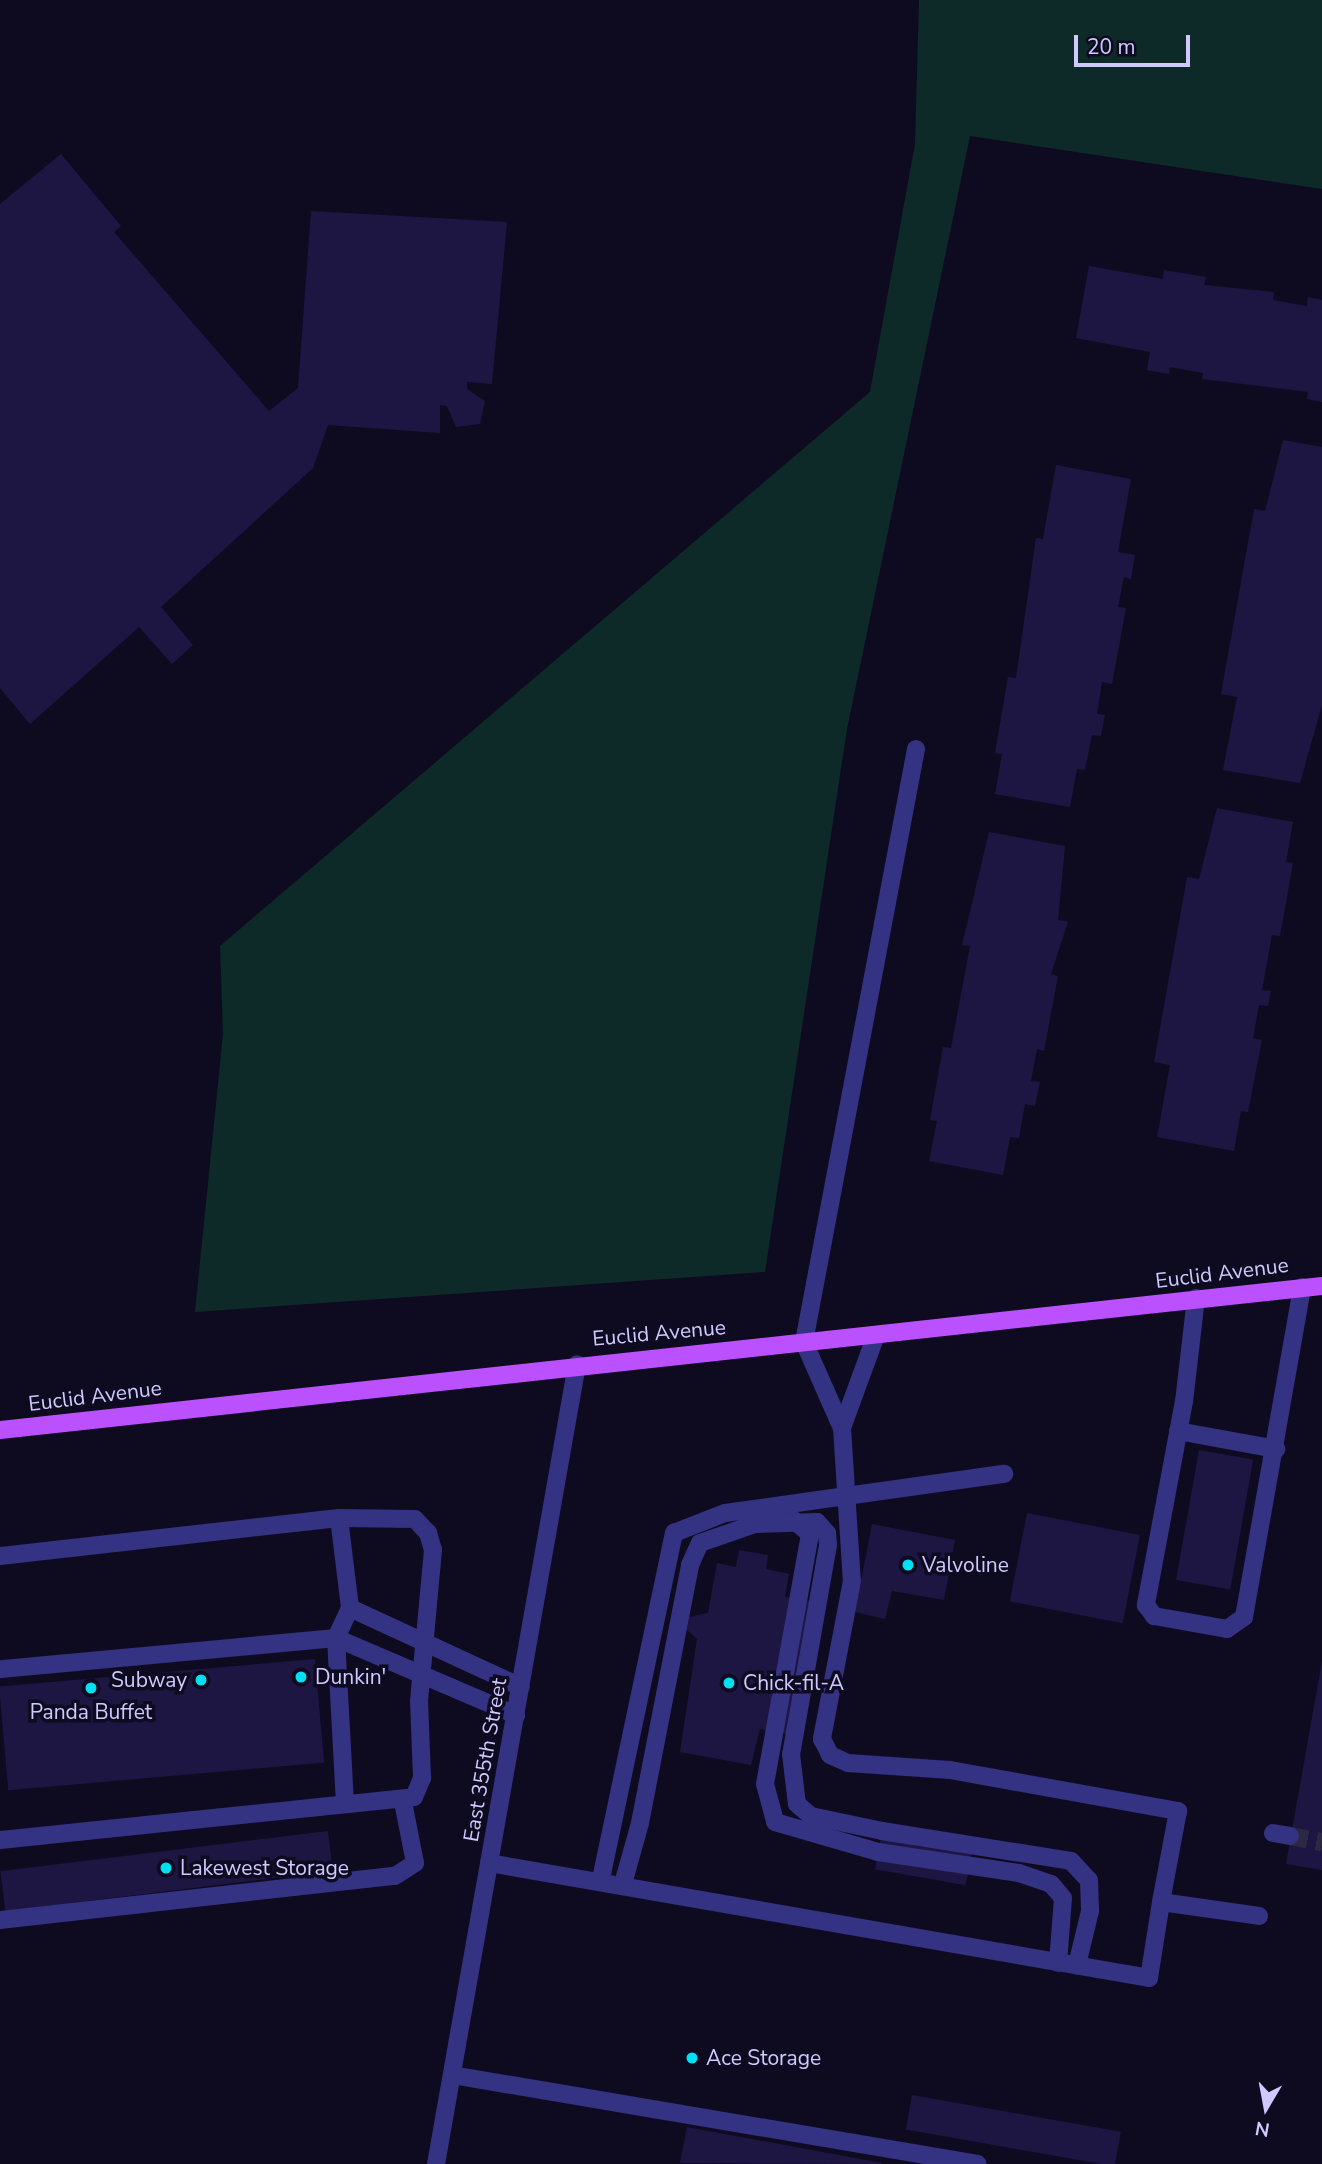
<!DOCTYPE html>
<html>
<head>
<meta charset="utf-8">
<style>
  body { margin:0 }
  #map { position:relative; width:1322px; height:2164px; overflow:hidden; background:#0e0b20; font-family:"Nunito Sans",sans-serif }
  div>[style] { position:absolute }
  .green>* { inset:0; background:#0e2a28 }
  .building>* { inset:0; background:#1e1642; transform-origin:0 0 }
  .minor-tunnel>* { height:18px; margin-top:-9px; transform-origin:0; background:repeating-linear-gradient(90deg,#2b2841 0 18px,transparent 0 27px) }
  .minor>* { height:18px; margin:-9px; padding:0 9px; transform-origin:9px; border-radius:9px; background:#343282 }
  .major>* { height:18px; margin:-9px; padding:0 9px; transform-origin:9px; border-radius:9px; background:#bb50ff }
  .dots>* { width:19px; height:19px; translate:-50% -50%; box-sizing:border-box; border:4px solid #0e0b20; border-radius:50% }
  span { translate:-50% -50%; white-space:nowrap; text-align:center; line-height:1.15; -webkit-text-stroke:7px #0e0b20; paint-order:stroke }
  .street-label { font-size:21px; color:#cfc9ff }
  .poi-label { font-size:21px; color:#cfc9ff }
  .left { translate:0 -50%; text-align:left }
  .right { translate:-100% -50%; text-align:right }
  .north { position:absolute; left:1231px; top:2073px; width:70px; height:70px; -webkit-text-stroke:5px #0e0b20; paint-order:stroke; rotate:190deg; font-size:19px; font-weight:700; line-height:28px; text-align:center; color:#cfc9ff }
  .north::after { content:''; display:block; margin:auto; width:24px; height:32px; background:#cfc9ff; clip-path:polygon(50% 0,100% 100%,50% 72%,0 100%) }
  .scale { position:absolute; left:1074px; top:35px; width:116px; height:32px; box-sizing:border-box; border:4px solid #cfc9ff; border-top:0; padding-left:9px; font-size:21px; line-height:24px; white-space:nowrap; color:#cfc9ff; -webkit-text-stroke:5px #0e0b20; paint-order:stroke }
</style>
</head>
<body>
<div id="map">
  <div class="green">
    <div style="clip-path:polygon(919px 0,1322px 0,1322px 189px,970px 136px,847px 729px,765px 1272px,195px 1312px,223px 1034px,220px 946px,870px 392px,915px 144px)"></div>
  </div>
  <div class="building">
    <div style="clip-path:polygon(61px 154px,121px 226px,114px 232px,269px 411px,298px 388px,311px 211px,507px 222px,492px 384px,467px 382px,467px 389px,485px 401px,480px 424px,456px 427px,447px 406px,440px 405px,440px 433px,328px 425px,313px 468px,161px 607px,193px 645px,172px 664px,139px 627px,30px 724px,0 688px,0 204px)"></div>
    <div style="clip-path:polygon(1089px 266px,1163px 279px,1164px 270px,1206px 277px,1204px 285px,1274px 292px,1273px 300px,1307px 306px,1308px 297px,1322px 300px,1322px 402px,1307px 399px,1308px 392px,1202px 379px,1203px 373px,1170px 367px,1169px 374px,1147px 370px,1150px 352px,1076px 338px)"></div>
    <div style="clip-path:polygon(1283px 440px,1322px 447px,1322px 705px,1300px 783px,1223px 770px,1237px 697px,1221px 694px,1254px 509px,1265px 511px)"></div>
    <div style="clip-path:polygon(1056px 465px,1131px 479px,1118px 552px,1135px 555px,1131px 579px,1124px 577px,1118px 607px,1126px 608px,1112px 684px,1102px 682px,1097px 714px,1105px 715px,1101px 736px,1092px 735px,1085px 770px,1077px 769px,1070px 807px,995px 794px,1002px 754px,995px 753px,1008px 677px,1016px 678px,1036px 538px,1043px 539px)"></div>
    <div style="clip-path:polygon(1217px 808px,1293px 822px,1286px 862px,1293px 863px,1280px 936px,1272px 935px,1262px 990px,1271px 991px,1268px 1006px,1259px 1005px,1253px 1038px,1262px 1040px,1248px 1112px,1241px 1111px,1234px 1151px,1157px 1137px,1170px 1065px,1154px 1062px,1187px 877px,1199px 879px)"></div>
    <div style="clip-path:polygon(989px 832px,1065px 846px,1058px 920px,1068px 922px,1051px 974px,1058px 976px,1044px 1051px,1037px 1049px,1031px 1081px,1040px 1082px,1035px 1106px,1025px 1104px,1019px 1138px,1010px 1137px,1003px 1175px,929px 1161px,937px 1121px,930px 1120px,943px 1047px,951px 1048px,970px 946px,962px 945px)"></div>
    <div style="left:1199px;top:1450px;width:55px;height:132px;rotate:10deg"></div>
    <div style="left:1027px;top:1513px;width:115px;height:90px;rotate:11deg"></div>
    <div style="clip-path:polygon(872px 1524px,955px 1540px,944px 1600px,892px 1591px,885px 1619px,855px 1612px)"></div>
    <div style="clip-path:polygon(739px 1550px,768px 1555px,766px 1569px,789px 1574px,785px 1597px,818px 1602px,797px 1736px,760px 1729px,751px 1765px,680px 1752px,697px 1639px,687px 1630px,689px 1617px,708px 1613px,717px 1563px,736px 1567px)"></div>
    <div style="left:315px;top:1659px;width:104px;height:317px;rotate:85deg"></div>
    <div style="clip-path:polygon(1322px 1661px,1322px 1870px,1286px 1864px)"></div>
    <div style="left:883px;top:1825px;width:92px;height:45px;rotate:10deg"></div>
    <div style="left:328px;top:1831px;width:40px;height:330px;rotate:83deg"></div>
    <div style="left:912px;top:2095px;width:212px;height:35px;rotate:10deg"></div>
    <div style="clip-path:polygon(687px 2127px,882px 2163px,881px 2164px,680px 2163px)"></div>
  </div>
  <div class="minor-tunnel">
    <div style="left:1290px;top:1836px;width:33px;rotate:11deg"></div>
  </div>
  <div class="minor">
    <div style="left:916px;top:749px;width:603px;rotate:100.7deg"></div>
    <div style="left:804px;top:1342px;width:94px;rotate:66.2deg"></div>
    <div style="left:842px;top:1428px;width:153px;rotate:86.3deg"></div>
    <div style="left:852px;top:1581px;width:161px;rotate:100.8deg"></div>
    <div style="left:822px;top:1739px;width:18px;rotate:63deg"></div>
    <div style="left:830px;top:1755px;width:20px;rotate:24deg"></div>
    <div style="left:848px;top:1763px;width:102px;rotate:3.9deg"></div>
    <div style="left:950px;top:1770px;width:232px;rotate:10.2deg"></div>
    <div style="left:1178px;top:1811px;width:93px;rotate:100.6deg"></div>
    <div style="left:1161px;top:1902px;width:99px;rotate:8.1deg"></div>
    <div style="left:1196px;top:1298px;width:104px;rotate:96.6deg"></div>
    <div style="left:1184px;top:1401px;width:208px;rotate:100.6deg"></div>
    <div style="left:1146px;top:1605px;width:14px;rotate:54deg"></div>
    <div style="left:1154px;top:1616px;width:74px;rotate:10.1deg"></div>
    <div style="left:1227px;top:1629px;width:21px;rotate:-35deg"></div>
    <div style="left:1244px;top:1617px;width:335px;rotate:-80deg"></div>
    <div style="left:842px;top:1428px;width:99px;rotate:-69.9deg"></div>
    <div style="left:1178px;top:1431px;width:100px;rotate:10.4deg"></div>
    <div style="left:777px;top:1506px;width:43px;rotate:40.3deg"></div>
    <div style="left:810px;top:1534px;width:254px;rotate:100.2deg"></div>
    <div style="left:765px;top:1784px;width:39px;rotate:75deg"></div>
    <div style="left:775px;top:1822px;width:107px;rotate:16.2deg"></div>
    <div style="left:878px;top:1852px;width:143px;rotate:8.5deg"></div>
    <div style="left:1019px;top:1873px;width:34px;rotate:19deg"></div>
    <div style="left:1051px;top:1884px;width:18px;rotate:49deg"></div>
    <div style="left:1063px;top:1898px;width:65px;rotate:94.4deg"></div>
    <div style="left:0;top:1556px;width:341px;rotate:-6.4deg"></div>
    <div style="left:339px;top:1518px;width:91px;rotate:83deg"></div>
    <div style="left:350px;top:1608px;width:33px;rotate:115deg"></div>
    <div style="left:336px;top:1638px;width:337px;rotate:174.7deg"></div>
    <div style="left:350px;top:1608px;width:188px;rotate:24.8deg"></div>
    <div style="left:345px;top:1804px;width:166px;rotate:-93.1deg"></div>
    <div style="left:336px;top:1638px;width:196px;rotate:23.2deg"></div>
    <div style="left:1273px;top:1833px;width:17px;rotate:10deg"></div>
    <div style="left:0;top:1840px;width:416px;rotate:-5.9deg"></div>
    <div style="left:414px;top:1797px;width:21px;rotate:-67deg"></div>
    <div style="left:422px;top:1778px;width:77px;rotate:-92.2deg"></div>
    <div style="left:419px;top:1701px;width:152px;rotate:-84.7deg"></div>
    <div style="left:433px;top:1550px;width:18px;rotate:-106deg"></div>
    <div style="left:428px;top:1533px;width:19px;rotate:-133deg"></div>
    <div style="left:415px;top:1519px;width:76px;rotate:-179.2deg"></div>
    <div style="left:489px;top:1863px;width:670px;rotate:9.88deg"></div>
    <div style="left:1149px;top:1978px;width:77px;rotate:-81deg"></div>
    <div style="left:601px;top:1879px;width:354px;rotate:-78.1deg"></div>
    <div style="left:674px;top:1533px;width:55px;rotate:-21.4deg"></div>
    <div style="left:725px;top:1513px;width:282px;rotate:-8deg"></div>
    <div style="left:623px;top:1884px;width:63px;rotate:-74.4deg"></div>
    <div style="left:640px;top:1823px;width:263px;rotate:-79deg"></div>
    <div style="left:690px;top:1565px;width:24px;rotate:-66deg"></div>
    <div style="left:700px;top:1543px;width:58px;rotate:-19.1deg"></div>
    <div style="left:755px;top:1524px;width:62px;rotate:-1.8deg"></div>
    <div style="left:817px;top:1522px;width:15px;rotate:48deg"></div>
    <div style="left:827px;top:1533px;width:12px;rotate:85deg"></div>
    <div style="left:828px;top:1545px;width:212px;rotate:100deg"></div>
    <div style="left:791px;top:1754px;width:50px;rotate:83.2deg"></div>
    <div style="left:797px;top:1804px;width:18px;rotate:41deg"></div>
    <div style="left:811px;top:1816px;width:73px;rotate:11.9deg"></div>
    <div style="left:882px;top:1831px;width:191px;rotate:9deg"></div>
    <div style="left:1071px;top:1861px;width:26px;rotate:47deg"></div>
    <div style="left:1089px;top:1880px;width:31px;rotate:88deg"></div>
    <div style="left:1090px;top:1911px;width:56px;rotate:103.5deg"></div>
    <div style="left:0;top:1920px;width:397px;rotate:-6.4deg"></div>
    <div style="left:395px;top:1876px;width:24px;rotate:-33deg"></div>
    <div style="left:415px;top:1863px;width:62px;rotate:-101.1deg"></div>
    <div style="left:452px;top:2075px;width:533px;rotate:9.6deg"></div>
    <div style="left:436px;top:2164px;width:812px;rotate:-80deg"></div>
  </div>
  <div class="major">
    <div style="left:0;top:1430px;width:1330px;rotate:-6.22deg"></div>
  </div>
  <div class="dots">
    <div style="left:908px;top:1565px;background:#00e0f4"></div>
    <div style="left:301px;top:1677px;background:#00e0f4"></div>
    <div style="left:201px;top:1680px;background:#00e0f4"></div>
    <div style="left:729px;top:1683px;background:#00e0f4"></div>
    <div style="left:91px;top:1688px;background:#00e0f4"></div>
    <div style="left:166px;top:1868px;background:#00e0f4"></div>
    <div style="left:692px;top:2058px;background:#00e0f4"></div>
  </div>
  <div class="street-label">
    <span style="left:1222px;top:1273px;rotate:-7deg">Euclid Avenue</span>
    <span style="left:659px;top:1333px;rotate:-5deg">Euclid Avenue</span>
    <span style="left:95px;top:1396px;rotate:-7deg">Euclid Avenue</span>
    <span style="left:485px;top:1760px;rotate:-80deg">East 355th Street</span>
  </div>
  <div class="poi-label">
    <span class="left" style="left:922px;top:1565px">Valvoline</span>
    <span class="left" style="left:315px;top:1677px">Dunkin'</span>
    <span class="right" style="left:187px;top:1680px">Subway</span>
    <span class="left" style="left:743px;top:1683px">Chick-fil-A</span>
    <span style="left:91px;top:1712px">Panda Buffet</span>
    <span class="left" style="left:180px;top:1868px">Lakewest Storage</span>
    <span class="left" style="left:706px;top:2058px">Ace Storage</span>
  </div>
  <div class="north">N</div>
  <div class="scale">20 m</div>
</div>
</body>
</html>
